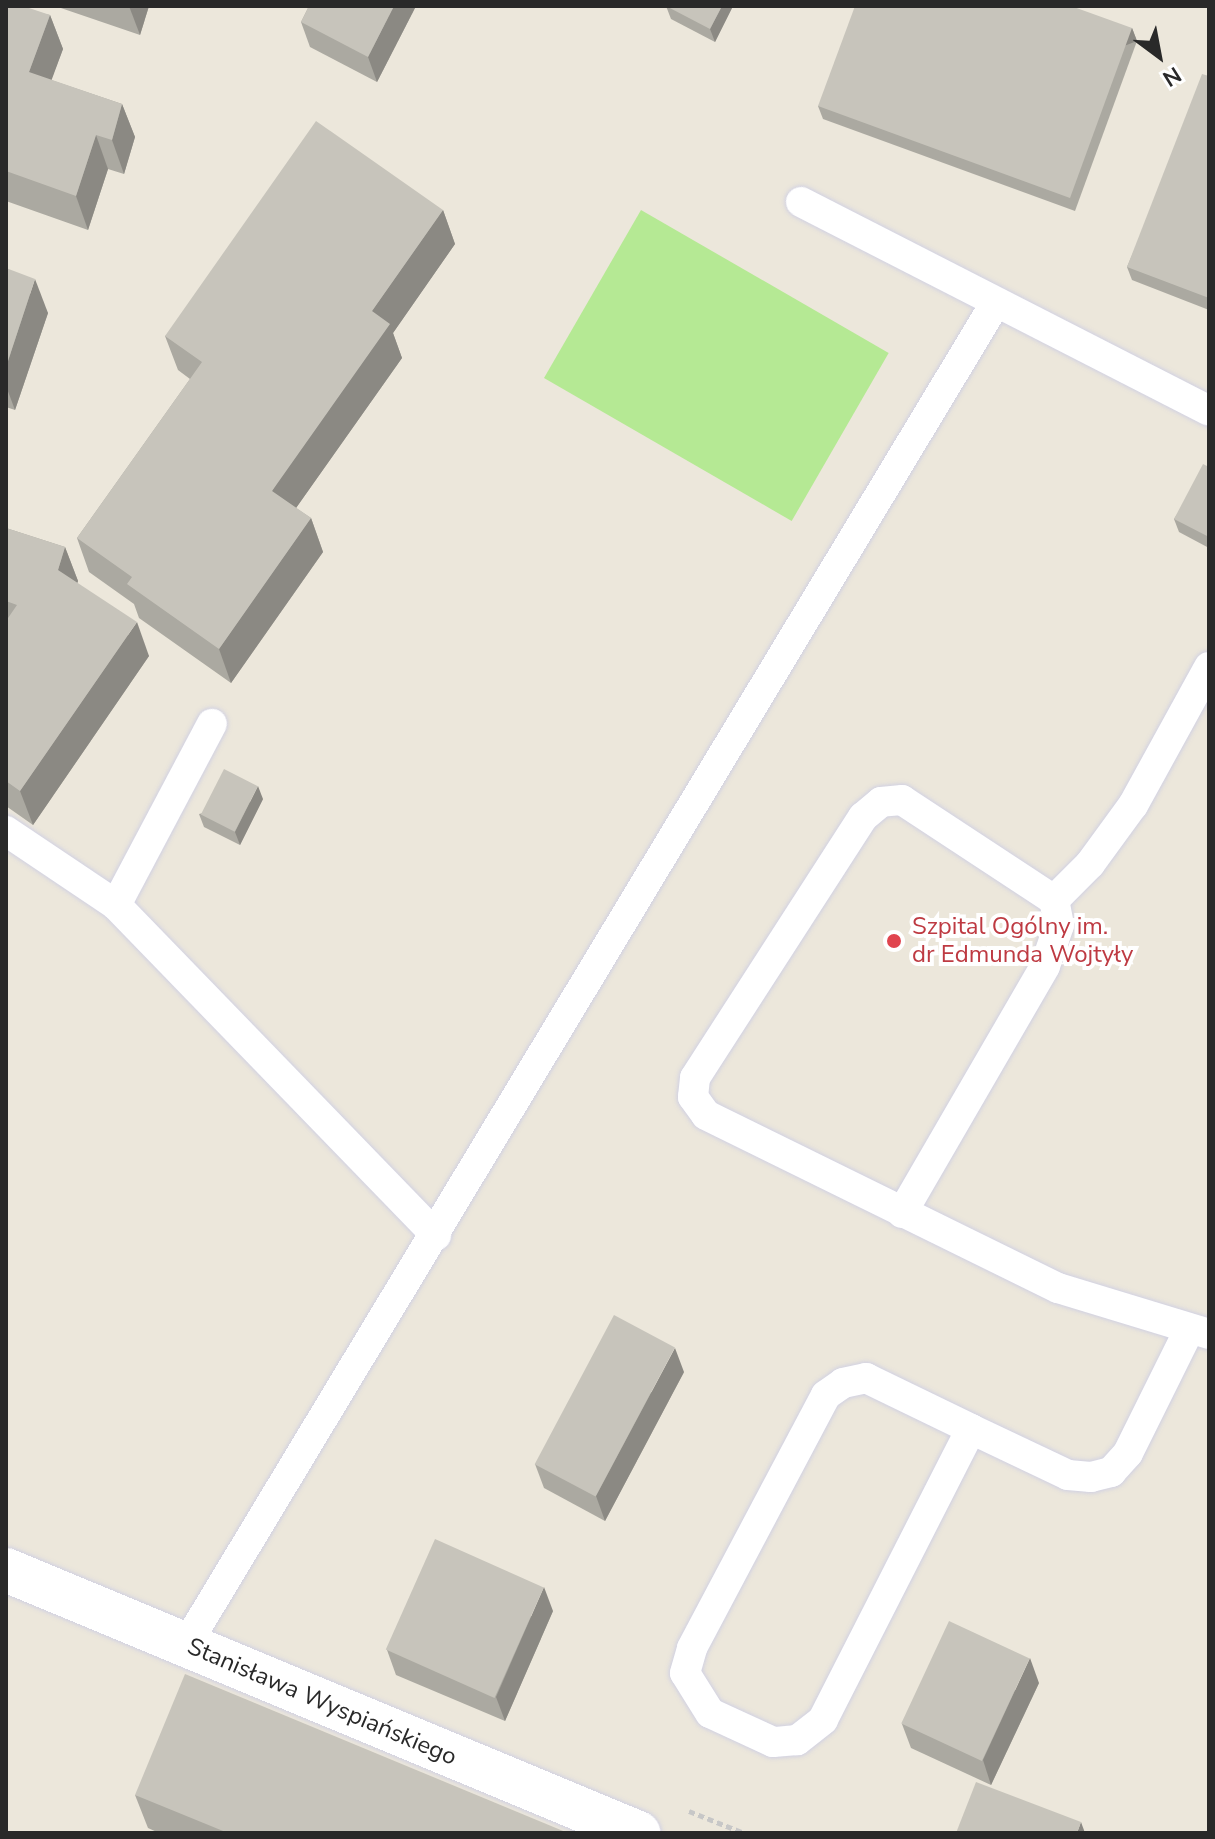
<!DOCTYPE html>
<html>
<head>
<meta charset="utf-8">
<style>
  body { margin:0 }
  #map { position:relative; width:1215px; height:1839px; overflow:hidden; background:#ece7db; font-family:"Nunito Sans",sans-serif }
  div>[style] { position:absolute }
  .pitch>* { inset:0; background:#b5e994; transform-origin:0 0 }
  .path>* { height:5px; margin-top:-2.5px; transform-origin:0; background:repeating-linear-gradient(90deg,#c7c7c7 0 6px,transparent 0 10px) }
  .roads { filter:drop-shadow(0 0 2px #d1d1e2) drop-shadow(0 0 2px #d1d1e2) }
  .lane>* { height:30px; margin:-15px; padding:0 15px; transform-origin:15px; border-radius:15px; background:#fff }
  .secondary>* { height:44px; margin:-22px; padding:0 22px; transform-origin:22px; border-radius:22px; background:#fff }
  .wall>* { inset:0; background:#aba9a1 }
  .shaded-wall>* { inset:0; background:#8b8983; transform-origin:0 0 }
  .building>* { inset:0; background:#c7c4bb; transform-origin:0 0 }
  .dots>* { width:22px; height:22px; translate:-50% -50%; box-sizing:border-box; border:4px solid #fff; border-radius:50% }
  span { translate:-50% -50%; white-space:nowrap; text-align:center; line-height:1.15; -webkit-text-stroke:8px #fff; paint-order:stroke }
  .health-label { font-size:24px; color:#be3a42 }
  .left { translate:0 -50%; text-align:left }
  .street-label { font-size:24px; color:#292929 }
  .frame { position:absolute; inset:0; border:8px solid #292929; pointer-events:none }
  .north { position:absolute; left:1119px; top:16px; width:80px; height:80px; -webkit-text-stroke:6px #fff; paint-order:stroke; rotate:148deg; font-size:22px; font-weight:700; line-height:32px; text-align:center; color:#292929 }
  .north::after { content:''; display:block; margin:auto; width:28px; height:36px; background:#292929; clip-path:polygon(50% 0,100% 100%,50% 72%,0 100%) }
</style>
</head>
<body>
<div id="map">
  <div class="pitch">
    <div style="left:641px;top:210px;width:286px;height:194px;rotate:30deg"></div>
  </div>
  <div class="path">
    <div style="left:689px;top:1811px;width:59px;rotate:21.8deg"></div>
  </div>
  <div class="roads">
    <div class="lane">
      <div style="left:801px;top:202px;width:458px;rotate:27.1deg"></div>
      <div style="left:1209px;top:667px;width:158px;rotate:118.8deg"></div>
      <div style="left:1133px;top:805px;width:73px;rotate:126.1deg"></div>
      <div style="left:1090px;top:864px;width:51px;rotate:135deg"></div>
      <div style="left:1054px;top:900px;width:182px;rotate:-146.7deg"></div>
      <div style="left:902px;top:800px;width:21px;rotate:175deg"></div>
      <div style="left:881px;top:802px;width:23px;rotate:140deg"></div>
      <div style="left:863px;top:817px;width:310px;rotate:122.8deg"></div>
      <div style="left:695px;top:1078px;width:19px;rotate:96deg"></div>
      <div style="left:693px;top:1097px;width:22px;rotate:54deg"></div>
      <div style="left:706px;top:1115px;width:392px;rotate:26.2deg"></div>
      <div style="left:1058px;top:1288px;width:158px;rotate:16.9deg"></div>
      <div style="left:6px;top:831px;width:133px;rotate:33.9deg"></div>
      <div style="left:116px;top:905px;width:460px;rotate:45.9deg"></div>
      <div style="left:116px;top:905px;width:205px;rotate:-62.1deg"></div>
      <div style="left:902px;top:1213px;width:285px;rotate:-59.9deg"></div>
      <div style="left:1045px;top:966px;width:43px;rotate:-71.1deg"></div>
      <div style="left:1059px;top:925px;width:25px;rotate:-101deg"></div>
      <div style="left:971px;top:1429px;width:326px;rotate:117deg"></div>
      <div style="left:823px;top:1720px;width:33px;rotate:142deg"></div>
      <div style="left:797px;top:1740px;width:24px;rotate:175deg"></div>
      <div style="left:773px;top:1742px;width:69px;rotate:-155.3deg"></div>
      <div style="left:710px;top:1713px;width:47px;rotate:-122deg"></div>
      <div style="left:685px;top:1673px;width:26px;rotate:-74deg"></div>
      <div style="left:692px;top:1648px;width:286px;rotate:-62.1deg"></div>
      <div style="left:826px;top:1395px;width:21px;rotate:-35deg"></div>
      <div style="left:843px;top:1383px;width:24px;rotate:-12deg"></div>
      <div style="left:866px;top:1378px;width:117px;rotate:25.9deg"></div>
      <div style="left:971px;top:1429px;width:107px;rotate:25.4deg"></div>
      <div style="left:1068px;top:1475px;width:23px;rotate:5deg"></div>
      <div style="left:1091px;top:1477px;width:21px;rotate:-14deg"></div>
      <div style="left:1111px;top:1472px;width:25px;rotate:-48deg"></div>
      <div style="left:1128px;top:1453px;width:137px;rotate:-63.6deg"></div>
      <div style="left:186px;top:1645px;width:1568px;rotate:-58.9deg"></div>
    </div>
    <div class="secondary">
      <div style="left:6px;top:1570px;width:685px;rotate:22.59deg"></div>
    </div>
  </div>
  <div class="wall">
    <div style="clip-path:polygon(6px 6px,50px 15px,63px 49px,51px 80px,122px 104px,135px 137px,124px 174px,108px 169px,88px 230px,6px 201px)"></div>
    <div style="clip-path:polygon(55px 6px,149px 6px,140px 35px)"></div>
    <div style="clip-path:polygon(309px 6px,416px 6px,377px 82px,310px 47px,301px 22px)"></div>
    <div style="clip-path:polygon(666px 6px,733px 6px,715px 42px,671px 19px)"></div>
    <div style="clip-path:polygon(1132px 28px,1137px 41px,1075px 211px,823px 119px,818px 106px)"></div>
    <div style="clip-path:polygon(1209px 76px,1209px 310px,1132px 280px,1127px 267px)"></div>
    <div style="clip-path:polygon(443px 210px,455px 244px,393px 333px,402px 358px,296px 508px,311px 518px,323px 552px,231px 683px,139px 618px,134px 604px,89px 572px,77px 538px,190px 379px,178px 370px,165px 336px)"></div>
    <div style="clip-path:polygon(6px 268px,48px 313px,15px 410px,6px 407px)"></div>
    <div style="clip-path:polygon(1209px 467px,1209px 548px,1179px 532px,1174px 519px)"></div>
    <div style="clip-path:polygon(6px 528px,65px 547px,78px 581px,77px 583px,149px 656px,33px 825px,6px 806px)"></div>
    <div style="clip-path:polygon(263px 799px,240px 845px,204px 827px,199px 814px)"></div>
    <div style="clip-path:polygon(684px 1372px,605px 1521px,544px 1488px,535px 1464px)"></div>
    <div style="clip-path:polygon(553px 1611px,505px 1721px,396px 1675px,387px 1650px)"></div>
    <div style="clip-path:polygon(1039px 1683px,991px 1785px,911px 1748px,902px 1724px)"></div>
    <div style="clip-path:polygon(135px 1795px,568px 1833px,159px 1833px,148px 1828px)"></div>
  </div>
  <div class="shaded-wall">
    <div style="clip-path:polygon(129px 6px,149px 6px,140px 35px)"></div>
    <div style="clip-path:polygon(394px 6px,416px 6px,377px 82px,368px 57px)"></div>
    <div style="clip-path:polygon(722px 6px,733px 6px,715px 42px,710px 29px)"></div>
    <div style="clip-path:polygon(50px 15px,63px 49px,42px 106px,29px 72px)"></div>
    <div style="left:1132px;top:28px;width:14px;height:181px;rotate:69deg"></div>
    <div style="clip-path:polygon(122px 104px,135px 137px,124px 174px,112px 140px)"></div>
    <div style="clip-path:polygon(96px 135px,108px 169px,88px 230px,76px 196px)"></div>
    <div style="clip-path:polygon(443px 210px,455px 244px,393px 333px,402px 358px,284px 525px,272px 491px,372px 311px)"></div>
    <div style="clip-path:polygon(35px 279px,48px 313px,15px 410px,6px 386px,6px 367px)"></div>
    <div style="clip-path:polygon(311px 518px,323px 552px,231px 683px,219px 649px)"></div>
    <div style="clip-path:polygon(65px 547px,78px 581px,70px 604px,58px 570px)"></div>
    <div style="clip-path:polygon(137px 622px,149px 656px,33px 825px,20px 791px)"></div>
    <div style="clip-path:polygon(258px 786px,263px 799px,240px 845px,235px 832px)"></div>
    <div style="clip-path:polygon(675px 1348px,684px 1372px,605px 1521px,596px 1496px)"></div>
    <div style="clip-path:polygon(544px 1587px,553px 1611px,505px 1721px,496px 1697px)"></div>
    <div style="clip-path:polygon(1030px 1658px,1039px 1683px,991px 1785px,983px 1760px)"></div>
    <div style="clip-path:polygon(1081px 1822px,1085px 1833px,1077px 1833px)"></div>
  </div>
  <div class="building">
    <div style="clip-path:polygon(6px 6px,23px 6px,50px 15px,29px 72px,122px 104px,112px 140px,96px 135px,76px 196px,6px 171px)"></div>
    <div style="clip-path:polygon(309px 6px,394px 6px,368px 57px,301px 22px)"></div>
    <div style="clip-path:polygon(666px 6px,722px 6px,710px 29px)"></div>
    <div style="clip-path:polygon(855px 6px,1071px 6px,1132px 28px,1070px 198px,818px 106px)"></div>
    <div style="clip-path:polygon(1202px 74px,1209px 76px,1209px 298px,1127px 267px)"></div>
    <div style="clip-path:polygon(316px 121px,443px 210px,372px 311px,390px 324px,272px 491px,311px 518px,219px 649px,127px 584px,132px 577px,77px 538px,202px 362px,165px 336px)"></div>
    <div style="clip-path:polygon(6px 268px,35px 279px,6px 367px)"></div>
    <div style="clip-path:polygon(1203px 464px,1209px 467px,1209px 537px,1174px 519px)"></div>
    <div style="clip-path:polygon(6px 528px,65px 547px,58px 570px,137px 622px,20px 791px,6px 781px,6px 621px,17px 605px,6px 601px)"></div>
    <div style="left:224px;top:769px;width:38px;height:51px;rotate:27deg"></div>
    <div style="left:614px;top:1315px;width:69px;height:169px;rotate:28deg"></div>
    <div style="left:435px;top:1539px;width:119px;height:121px;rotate:24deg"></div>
    <div style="left:949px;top:1621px;width:89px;height:113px;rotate:25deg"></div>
    <div style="clip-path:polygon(185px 1674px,568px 1833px,228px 1833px,135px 1795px)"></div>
    <div style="clip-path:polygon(976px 1782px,1081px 1822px,1077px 1833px,956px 1833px)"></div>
  </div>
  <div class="dots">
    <div style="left:894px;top:941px;background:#e0444e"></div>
  </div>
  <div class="health-label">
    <span class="left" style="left:912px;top:941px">Szpital Ogólny im.<br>dr Edmunda Wojtyły</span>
  </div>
  <div class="street-label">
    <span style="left:322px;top:1702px;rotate:23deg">Stanisława Wyspiańskiego</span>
  </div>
  <div class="frame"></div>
  <div class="north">N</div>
</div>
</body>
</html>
